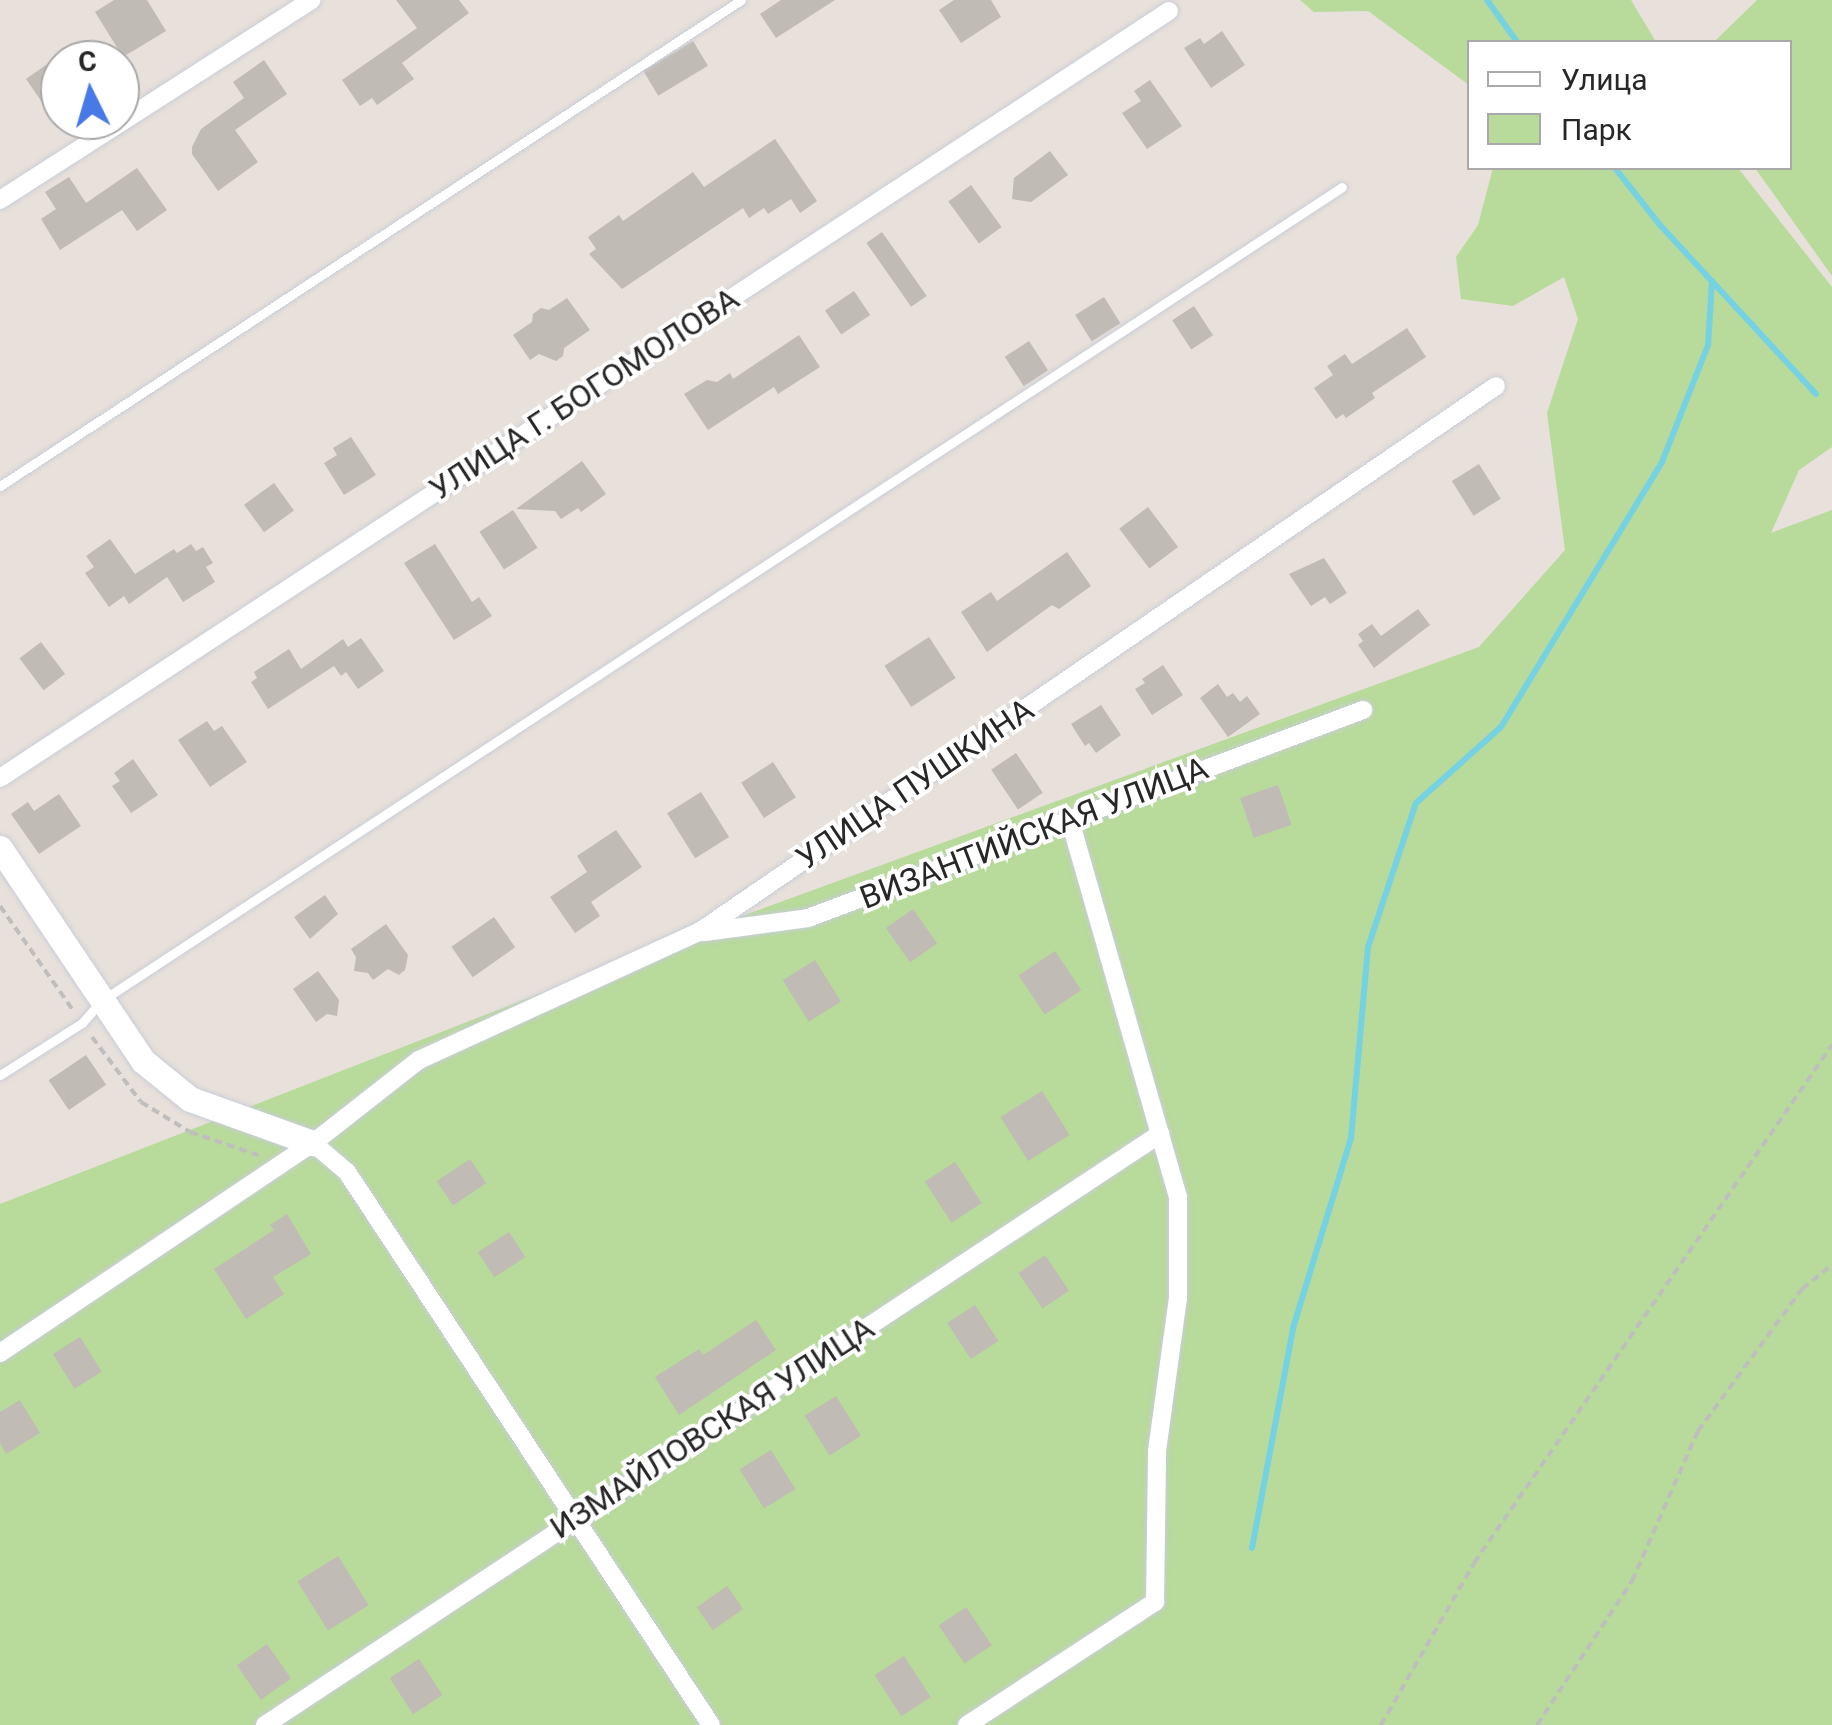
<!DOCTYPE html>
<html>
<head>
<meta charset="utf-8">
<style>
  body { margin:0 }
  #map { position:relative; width:1832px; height:1725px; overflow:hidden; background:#e8e0da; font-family:Roboto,sans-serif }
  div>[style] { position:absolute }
  .green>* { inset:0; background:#b8da9a }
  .stream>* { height:6px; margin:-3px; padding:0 3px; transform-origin:3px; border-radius:3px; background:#75d2e2 }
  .building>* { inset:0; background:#c1bbb5; transform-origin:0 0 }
  .path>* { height:4px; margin-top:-2px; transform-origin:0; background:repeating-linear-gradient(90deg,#bebebe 0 8px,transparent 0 13px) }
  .roads { filter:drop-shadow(0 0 2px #c8cdd8) drop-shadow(0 0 2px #c8cdd8) }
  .lane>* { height:9px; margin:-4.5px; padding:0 4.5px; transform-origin:4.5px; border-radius:4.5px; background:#fff }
  .street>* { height:18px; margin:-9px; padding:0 9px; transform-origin:9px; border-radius:9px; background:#fff }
  .secondary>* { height:25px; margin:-12.5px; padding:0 12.5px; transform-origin:12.5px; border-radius:12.5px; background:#fff }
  span { translate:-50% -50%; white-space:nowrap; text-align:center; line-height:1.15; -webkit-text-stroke:8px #fff; paint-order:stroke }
  .street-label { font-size:32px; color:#272727 }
  .legend { position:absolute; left:1467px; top:40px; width:325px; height:130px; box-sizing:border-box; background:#fff; border:2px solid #a9a9a9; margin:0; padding:12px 18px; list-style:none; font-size:30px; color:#272727 }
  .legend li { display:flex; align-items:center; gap:20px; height:50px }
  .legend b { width:50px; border:2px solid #a9a9a9 }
  .north { position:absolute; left:40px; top:40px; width:100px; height:100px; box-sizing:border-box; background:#fff; border:2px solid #a9a9a9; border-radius:50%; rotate:355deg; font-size:28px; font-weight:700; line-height:40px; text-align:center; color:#272727 }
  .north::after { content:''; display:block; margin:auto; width:35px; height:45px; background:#4779e7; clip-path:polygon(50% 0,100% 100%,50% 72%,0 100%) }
</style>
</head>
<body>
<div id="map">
  <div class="green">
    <div style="clip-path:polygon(1300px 0,1631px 0,1656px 42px,1470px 42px,1469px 85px,1368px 11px,1314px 12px)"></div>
    <div style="clip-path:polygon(1757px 0,1832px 0,1832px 276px,1755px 168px,1790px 168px,1790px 42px,1714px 42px)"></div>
    <div style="clip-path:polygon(1493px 168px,1738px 168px,1832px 287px,1832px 447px,1799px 470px,1771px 533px,1832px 510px,1832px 1725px,0 1725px,0 1204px,698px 932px,1479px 647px,1565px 550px,1547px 413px,1578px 319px,1564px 277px,1513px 306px,1461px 299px,1456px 257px,1478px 225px)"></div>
  </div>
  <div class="stream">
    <div style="left:1487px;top:0;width:52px;rotate:54.5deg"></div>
    <div style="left:1615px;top:168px;width:73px;rotate:51.7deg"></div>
    <div style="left:1660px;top:225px;width:230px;rotate:47.3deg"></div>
    <div style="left:1252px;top:1548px;width:224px;rotate:-79.4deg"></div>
    <div style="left:1293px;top:1328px;width:199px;rotate:-73deg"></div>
    <div style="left:1351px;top:1138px;width:192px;rotate:-84.9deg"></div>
    <div style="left:1368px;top:947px;width:152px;rotate:-71.6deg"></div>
    <div style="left:1416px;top:803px;width:114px;rotate:-41.8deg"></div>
    <div style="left:1501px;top:727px;width:310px;rotate:-58.7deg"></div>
    <div style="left:1662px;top:462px;width:126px;rotate:-68.5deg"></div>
    <div style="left:1708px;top:345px;width:64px;rotate:-86.4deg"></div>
  </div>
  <div class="building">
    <div style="clip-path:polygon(114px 0,147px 0,166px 31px,123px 57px,95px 12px)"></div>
    <div style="clip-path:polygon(396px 0,459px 0,469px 13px,402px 63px,414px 79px,377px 105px,372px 98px,360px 106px,342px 80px,417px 28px)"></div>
    <div style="clip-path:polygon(781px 0,835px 0,776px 38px,760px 14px)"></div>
    <div style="clip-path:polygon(954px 0,991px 0,1001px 17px,961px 43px,939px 10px)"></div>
    <div style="clip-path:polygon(1222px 31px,1245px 65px,1211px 88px,1184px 48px,1200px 38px,1204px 44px)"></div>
    <div style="left:693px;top:41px;width:29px;height:58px;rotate:59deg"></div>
    <div style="clip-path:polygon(53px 60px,60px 71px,60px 103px,48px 111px,26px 79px)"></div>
    <div style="clip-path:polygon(264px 60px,287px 94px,235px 130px,258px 162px,218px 191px,192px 154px,192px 147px,201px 129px,244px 98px,233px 82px)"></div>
    <div style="clip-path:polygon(1150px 80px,1182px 126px,1147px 149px,1122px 113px,1141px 101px,1134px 91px)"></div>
    <div style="clip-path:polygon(775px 139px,817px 201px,800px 213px,791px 199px,768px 214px,764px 208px,749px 218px,743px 208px,622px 289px,589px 254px,596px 249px,588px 237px,619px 215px,623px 221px,693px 172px,704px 187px)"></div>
    <div style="clip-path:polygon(1050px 151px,1068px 175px,1031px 202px,1012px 199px,1014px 178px)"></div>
    <div style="clip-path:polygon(137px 168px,167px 210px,137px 231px,122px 210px,60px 250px,41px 219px,56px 209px,45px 192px,69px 177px,86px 203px)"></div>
    <div style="left:971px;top:185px;width:52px;height:28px;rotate:54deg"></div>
    <div style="left:882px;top:232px;width:78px;height:19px;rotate:55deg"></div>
    <div style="left:854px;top:291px;width:29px;height:35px;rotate:56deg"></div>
    <div style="left:1104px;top:297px;width:31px;height:34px;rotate:58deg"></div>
    <div style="clip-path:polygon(567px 298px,590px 330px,564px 348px,563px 356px,556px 361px,539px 354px,530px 360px,513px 335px,532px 322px,533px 314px,541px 308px,549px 310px)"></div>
    <div style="left:1194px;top:306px;width:35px;height:26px;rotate:57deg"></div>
    <div style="clip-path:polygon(1407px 328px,1426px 357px,1372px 393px,1375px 398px,1346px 418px,1343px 414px,1336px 419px,1314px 388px,1333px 375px,1327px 366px,1345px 354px,1352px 364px)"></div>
    <div style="clip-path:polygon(799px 335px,820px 367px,778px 394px,774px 387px,708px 430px,684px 394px,707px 380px,717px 382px,730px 373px,733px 379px)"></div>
    <div style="left:1029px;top:341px;width:35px;height:29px;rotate:57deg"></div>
    <div style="clip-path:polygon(351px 437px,376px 475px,344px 495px,324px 463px,337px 455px,333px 448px)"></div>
    <div style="clip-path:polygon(582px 461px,606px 494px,581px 512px,578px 508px,561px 519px,555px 511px,516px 509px)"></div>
    <div style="left:1479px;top:464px;width:41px;height:32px;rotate:58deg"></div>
    <div style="left:274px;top:483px;width:34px;height:37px;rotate:54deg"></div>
    <div style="left:1148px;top:507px;width:50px;height:36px;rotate:53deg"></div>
    <div style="left:513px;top:510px;width:45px;height:40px;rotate:57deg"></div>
    <div style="clip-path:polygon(110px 539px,135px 574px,174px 549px,177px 553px,191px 544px,196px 551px,203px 547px,213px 563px,206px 567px,215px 582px,183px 602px,167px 577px,129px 604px,124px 596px,109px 607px,85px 573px,94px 567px,86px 556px)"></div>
    <div style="clip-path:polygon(435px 544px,472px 602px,479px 597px,492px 616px,454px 640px,404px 563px)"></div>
    <div style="clip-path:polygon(1067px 552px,1091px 586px,1059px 609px,1052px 605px,987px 652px,961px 612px,991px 592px,997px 601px)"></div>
    <div style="clip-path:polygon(1324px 558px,1347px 593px,1330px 604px,1325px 597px,1311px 606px,1289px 574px)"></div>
    <div style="clip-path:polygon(1418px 609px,1430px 625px,1374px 668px,1358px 645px,1363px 641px,1358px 634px,1372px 624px,1381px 636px)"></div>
    <div style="left:929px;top:637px;width:49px;height:53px;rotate:57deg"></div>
    <div style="clip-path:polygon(361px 638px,384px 671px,358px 689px,346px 672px,341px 676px,334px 666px,268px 709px,251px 682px,257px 678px,254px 672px,289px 649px,301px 669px,343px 639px,348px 647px)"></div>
    <div style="left:41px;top:642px;width:40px;height:27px;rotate:53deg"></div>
    <div style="clip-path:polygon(1163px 665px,1183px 695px,1152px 715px,1135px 689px,1145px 683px,1142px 679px)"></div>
    <div style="clip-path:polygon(1218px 684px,1227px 697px,1233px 693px,1240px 702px,1247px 696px,1260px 714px,1228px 737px,1200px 698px)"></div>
    <div style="clip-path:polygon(1101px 705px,1121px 735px,1096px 753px,1089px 743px,1085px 746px,1071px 724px)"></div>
    <div style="clip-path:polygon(207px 721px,214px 731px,222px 726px,247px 762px,210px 787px,178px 740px)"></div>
    <div style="left:1016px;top:753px;width:48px;height:30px;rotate:56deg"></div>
    <div style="clip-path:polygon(133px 759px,158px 795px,131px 813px,112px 786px,120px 781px,114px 773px)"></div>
    <div style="left:773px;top:762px;width:42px;height:38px;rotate:57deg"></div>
    <div style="left:1278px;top:785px;width:42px;height:40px;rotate:71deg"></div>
    <div style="left:701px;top:792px;width:53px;height:40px;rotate:58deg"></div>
    <div style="clip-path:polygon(59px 794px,81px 826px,39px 854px,11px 814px,28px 802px,34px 811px)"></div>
    <div style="clip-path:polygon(616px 830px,642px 867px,591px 902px,600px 916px,575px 933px,550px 897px,587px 872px,577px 856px)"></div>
    <div style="clip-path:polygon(325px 895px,338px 914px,310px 939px,294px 917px)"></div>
    <div style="left:913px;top:909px;width:42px;height:33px;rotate:55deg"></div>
    <div style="left:494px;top:917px;width:37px;height:52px;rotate:55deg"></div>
    <div style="clip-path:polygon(386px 924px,408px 955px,405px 970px,399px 975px,388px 969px,373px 980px,368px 973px,354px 971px,356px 957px,351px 949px)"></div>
    <div style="left:1055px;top:951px;width:47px;height:44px;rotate:56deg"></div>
    <div style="left:815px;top:960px;width:49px;height:38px;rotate:58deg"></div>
    <div style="clip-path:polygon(318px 971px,339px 1000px,337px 1016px,327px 1014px,316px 1022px,293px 989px)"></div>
    <div style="left:86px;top:1055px;width:36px;height:45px;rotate:56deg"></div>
    <div style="left:1042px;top:1091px;width:52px;height:49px;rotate:58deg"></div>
    <div style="left:470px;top:1159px;width:29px;height:40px;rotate:56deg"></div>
    <div style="left:955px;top:1162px;width:49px;height:36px;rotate:57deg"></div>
    <div style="clip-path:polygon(287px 1214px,311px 1254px,273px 1277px,284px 1294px,246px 1319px,214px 1269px,274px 1230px,270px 1225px)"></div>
    <div style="left:509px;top:1232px;width:30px;height:37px;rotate:57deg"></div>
    <div style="left:1045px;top:1255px;width:43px;height:32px;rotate:56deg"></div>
    <div style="left:975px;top:1305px;width:43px;height:33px;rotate:57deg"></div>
    <div style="clip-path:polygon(756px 1320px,776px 1350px,679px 1415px,655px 1377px,699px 1349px,703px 1355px)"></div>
    <div style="left:80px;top:1337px;width:41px;height:32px;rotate:58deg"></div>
    <div style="left:836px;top:1396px;width:47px;height:37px;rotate:58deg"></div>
    <div style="clip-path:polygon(20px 1400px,40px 1433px,6px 1454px,0 1443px,0 1412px)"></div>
    <div style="left:771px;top:1450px;width:46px;height:37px;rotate:58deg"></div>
    <div style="left:338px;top:1556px;width:58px;height:48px;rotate:58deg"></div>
    <div style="left:727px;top:1586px;width:28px;height:37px;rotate:55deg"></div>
    <div style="left:966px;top:1607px;width:46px;height:33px;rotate:56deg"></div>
    <div style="left:267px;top:1644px;width:42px;height:37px;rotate:55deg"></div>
    <div style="left:904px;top:1656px;width:49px;height:35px;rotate:57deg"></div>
    <div style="left:419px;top:1659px;width:43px;height:35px;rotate:57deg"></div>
  </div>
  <div class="path">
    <div style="left:0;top:906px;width:126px;rotate:55deg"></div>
    <div style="left:92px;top:1037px;width:81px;rotate:53deg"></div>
    <div style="left:141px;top:1102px;width:57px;rotate:31.5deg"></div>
    <div style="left:190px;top:1132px;width:72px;rotate:18.7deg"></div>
    <div style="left:1381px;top:1725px;width:187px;rotate:-60.1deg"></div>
    <div style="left:1474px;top:1563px;width:630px;rotate:-55.35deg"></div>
    <div style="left:1537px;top:1725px;width:173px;rotate:-56.6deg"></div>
    <div style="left:1632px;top:1581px;width:164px;rotate:-66.3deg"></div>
    <div style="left:1698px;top:1431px;width:176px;rotate:-53.8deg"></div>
    <div style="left:1802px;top:1289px;width:38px;rotate:-39deg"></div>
  </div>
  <div class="roads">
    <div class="lane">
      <div style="left:0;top:486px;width:886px;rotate:-33.26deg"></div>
      <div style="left:0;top:1075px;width:97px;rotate:-32.4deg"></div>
      <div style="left:82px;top:1023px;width:29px;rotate:-49deg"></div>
      <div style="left:101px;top:1001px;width:1484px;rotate:-33.26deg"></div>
    </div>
    <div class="street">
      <div style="left:0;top:200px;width:370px;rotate:-32.7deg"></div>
      <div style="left:0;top:778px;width:1398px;rotate:-33.27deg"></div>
      <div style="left:705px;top:932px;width:104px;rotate:-7.7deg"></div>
      <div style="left:808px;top:918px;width:593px;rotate:-20.54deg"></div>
      <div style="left:313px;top:1143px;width:45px;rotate:40.5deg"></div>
      <div style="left:347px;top:1172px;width:662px;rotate:56.65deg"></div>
      <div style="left:0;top:1353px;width:377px;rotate:-33.9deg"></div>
      <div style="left:313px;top:1143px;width:135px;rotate:-38.1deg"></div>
      <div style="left:419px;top:1060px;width:308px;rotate:-24.6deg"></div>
      <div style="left:699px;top:932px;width:966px;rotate:-34.41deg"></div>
      <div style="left:265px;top:1725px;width:1073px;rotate:-33.44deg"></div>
      <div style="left:967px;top:1725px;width:225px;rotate:-33.2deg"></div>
      <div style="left:1155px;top:1602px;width:151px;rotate:-89.2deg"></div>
      <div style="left:1157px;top:1451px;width:154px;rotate:-82.2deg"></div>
      <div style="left:1178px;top:1298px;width:101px;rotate:-90deg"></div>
      <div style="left:1178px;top:1197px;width:392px;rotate:-106deg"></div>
    </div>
    <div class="secondary">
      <div style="left:0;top:848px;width:257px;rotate:56.1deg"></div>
      <div style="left:143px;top:1061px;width:60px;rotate:39deg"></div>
      <div style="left:190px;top:1099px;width:131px;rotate:19.7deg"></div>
    </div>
  </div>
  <div class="street-label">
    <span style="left:584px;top:394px;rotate:-33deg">УЛИЦА Г. БОГОМОЛОВА</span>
    <span style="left:915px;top:784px;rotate:-34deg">УЛИЦА ПУШКИНА</span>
    <span style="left:1034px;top:833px;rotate:-21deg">ВИЗАНТИЙСКАЯ УЛИЦА</span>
    <span style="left:712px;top:1428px;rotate:-33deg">ИЗМАЙЛОВСКАЯ УЛИЦА</span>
  </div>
  <ul class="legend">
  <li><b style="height:12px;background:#fff"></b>Улица</li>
  <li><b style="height:28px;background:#b8da9a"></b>Парк</li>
  </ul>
  <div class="north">С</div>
</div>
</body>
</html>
